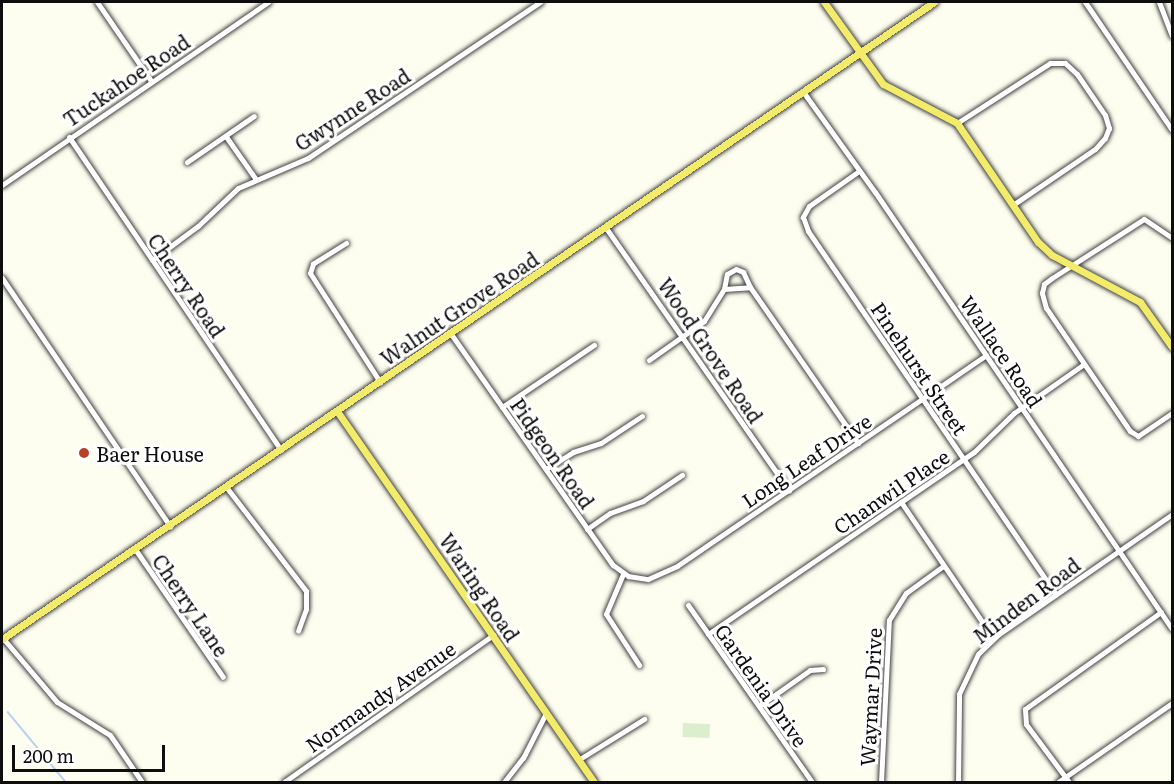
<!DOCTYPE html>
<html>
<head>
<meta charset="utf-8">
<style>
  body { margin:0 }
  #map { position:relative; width:1174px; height:784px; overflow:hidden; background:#fefef0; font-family:Literata,serif }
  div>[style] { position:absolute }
  .pitch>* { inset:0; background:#dcefcc; transform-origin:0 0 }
  .stream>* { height:1.5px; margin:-0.75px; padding:0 0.75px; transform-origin:0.75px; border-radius:0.75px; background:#b6d1f4 }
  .roads { filter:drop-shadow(0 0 2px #414141) drop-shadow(0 0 2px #414141) }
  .minor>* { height:5px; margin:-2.5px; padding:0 2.5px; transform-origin:2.5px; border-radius:2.5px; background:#fff }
  .major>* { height:7px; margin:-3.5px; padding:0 3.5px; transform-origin:3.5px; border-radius:3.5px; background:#f3ec6b }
  .dots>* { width:16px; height:16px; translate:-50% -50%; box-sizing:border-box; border:3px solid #fff; border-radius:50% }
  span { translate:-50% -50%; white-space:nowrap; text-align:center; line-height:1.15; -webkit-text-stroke:6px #fff; paint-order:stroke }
  .street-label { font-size:20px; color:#0e0e0e }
  .poi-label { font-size:20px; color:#0e0e0e }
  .left { translate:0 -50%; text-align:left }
  .frame { position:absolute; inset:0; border:3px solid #0e0e0e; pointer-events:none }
  .scale { position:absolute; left:12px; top:745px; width:153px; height:27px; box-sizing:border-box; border:3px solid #0e0e0e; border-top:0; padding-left:8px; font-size:18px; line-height:21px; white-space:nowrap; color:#0e0e0e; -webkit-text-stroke:4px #fff; paint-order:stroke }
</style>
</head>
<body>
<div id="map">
  <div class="pitch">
    <div style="left:683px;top:723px;width:27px;height:14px;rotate:2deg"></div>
  </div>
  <div class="stream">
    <div style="left:8px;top:712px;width:91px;rotate:50.4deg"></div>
  </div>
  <div class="roads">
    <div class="minor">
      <div style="left:97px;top:2px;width:96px;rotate:55.6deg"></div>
      <div style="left:1085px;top:2px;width:155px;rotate:55.8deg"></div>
      <div style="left:1159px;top:2px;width:36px;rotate:69deg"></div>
      <div style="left:804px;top:93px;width:122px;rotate:54.4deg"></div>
      <div style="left:875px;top:192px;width:528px;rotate:55.8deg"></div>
      <div style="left:957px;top:123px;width:111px;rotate:-32.8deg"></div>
      <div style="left:1050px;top:63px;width:15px"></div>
      <div style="left:1065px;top:63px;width:16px;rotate:43deg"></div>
      <div style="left:1077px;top:74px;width:50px;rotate:55.7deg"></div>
      <div style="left:1105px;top:115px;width:14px;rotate:73deg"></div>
      <div style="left:1109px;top:128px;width:11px;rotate:112deg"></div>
      <div style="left:1105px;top:138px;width:15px;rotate:132deg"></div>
      <div style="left:1095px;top:149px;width:98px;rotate:145.8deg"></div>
      <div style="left:69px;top:137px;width:378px;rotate:55.9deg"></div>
      <div style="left:227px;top:138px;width:49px;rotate:55deg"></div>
      <div style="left:187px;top:162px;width:81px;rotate:-34.5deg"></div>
      <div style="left:859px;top:171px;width:61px;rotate:145deg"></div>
      <div style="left:809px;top:206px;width:13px;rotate:119deg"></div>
      <div style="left:803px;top:217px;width:15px;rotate:70deg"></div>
      <div style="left:808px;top:231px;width:440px;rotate:55.7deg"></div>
      <div style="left:2px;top:185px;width:323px;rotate:-34.5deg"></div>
      <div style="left:606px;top:228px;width:320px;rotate:55.1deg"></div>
      <div style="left:346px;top:243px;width:39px;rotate:148deg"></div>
      <div style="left:313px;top:264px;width:9px;rotate:108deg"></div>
      <div style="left:310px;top:273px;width:130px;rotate:57.3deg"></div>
      <div style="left:152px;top:260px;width:57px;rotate:-36.5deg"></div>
      <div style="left:198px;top:226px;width:55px;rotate:-43.5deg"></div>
      <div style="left:238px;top:188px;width:76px;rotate:-23.2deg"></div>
      <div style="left:308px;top:158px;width:280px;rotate:-33.9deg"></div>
      <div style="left:2px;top:278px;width:300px;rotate:55.9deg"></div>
      <div style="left:724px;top:289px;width:15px;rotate:-79deg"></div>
      <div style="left:727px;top:274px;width:10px;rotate:-29deg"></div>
      <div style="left:736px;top:269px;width:8px;rotate:23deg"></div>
      <div style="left:743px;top:272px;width:17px;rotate:65deg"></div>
      <div style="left:451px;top:334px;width:282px;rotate:55deg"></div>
      <div style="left:613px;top:565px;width:19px;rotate:36deg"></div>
      <div style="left:628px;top:576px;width:20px;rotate:9deg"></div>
      <div style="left:648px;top:579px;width:32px;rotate:-24deg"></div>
      <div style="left:677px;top:566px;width:374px;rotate:-34.3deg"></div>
      <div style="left:649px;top:360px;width:67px;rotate:-35.3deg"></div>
      <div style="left:704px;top:321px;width:38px;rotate:-58deg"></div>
      <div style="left:724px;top:289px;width:26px;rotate:-4deg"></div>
      <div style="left:750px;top:287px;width:190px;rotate:55.3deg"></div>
      <div style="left:502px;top:407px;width:111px;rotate:-34deg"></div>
      <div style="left:1138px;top:436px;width:9px;rotate:-148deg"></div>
      <div style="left:1130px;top:431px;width:149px;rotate:-124.3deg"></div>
      <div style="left:1046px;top:308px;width:16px;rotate:-105deg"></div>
      <div style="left:1042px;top:293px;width:9px;rotate:-77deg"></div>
      <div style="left:1044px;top:284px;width:10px;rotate:-37deg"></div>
      <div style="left:1052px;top:278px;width:109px;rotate:-32.7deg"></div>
      <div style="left:1144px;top:219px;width:34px;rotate:34deg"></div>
      <div style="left:1138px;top:436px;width:41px;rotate:-34.1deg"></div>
      <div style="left:546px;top:469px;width:32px;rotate:-32deg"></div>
      <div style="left:573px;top:452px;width:29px;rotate:-18deg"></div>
      <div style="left:601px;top:443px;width:49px;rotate:-33.4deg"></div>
      <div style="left:227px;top:488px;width:130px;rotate:52.5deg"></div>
      <div style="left:306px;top:591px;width:18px;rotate:90deg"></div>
      <div style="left:306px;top:609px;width:23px;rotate:110deg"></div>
      <div style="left:901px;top:502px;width:164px;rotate:55.9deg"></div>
      <div style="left:587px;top:529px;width:28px;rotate:-35deg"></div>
      <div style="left:610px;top:513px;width:35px;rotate:-20deg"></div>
      <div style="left:643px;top:501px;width:47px;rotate:-33.7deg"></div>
      <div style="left:135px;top:549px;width:155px;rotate:55.5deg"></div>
      <div style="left:623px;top:574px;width:43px;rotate:113deg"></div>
      <div style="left:606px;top:614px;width:61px;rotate:57.1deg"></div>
      <div style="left:688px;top:605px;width:216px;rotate:55deg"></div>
      <div style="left:708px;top:634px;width:322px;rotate:-34.4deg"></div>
      <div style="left:974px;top:452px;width:56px;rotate:-44.3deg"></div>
      <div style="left:1014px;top:413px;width:85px;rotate:-35deg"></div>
      <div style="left:2px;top:637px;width:85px;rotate:49.8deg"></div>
      <div style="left:57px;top:702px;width:62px;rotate:31.9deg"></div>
      <div style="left:110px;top:735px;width:57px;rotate:55.8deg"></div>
      <div style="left:759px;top:706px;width:62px;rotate:-35.2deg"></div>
      <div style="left:810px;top:670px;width:13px;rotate:-4deg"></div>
      <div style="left:578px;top:760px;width:78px;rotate:-31.8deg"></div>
      <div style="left:284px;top:782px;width:256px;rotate:-35.1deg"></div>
      <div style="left:504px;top:782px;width:31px;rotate:-52deg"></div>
      <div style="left:523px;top:758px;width:51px;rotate:-62.9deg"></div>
      <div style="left:881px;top:782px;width:162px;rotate:-87.2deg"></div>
      <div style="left:889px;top:620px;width:32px;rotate:-58deg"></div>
      <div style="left:906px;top:593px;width:46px;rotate:-36.1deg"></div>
      <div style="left:958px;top:782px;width:88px;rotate:-89.3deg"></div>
      <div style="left:959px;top:694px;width:44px;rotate:-64.6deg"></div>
      <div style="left:978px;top:654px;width:29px;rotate:-44deg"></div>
      <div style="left:999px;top:634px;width:211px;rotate:-34.7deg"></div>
      <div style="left:1058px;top:782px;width:139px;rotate:-34.7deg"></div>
      <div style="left:1069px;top:782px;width:72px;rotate:-126.6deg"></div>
      <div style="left:1026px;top:724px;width:15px;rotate:-94deg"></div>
      <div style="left:1025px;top:709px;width:167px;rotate:-35.5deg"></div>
    </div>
    <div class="major">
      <div style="left:824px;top:2px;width:101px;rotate:54.3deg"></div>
      <div style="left:883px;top:84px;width:84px;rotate:27.8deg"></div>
      <div style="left:957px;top:123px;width:144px;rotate:55.8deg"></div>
      <div style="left:1038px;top:242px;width:19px;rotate:43deg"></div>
      <div style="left:1052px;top:255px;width:100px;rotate:28.1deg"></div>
      <div style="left:1140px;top:302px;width:55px;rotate:54.6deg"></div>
      <div style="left:337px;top:411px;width:451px;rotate:55.3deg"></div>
      <div style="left:2px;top:639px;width:1129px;rotate:-34.35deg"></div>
    </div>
  </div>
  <div class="dots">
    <div style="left:84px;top:453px;background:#b93f2b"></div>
  </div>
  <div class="street-label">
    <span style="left:126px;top:80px;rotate:-34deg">Tuckahoe Road</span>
    <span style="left:352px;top:109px;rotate:-33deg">Gwynne Road</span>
    <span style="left:187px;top:285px;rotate:56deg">Cherry Road</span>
    <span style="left:459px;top:308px;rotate:-34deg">Walnut Grove Road</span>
    <span style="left:711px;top:350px;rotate:56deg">Wood Grove Road</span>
    <span style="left:1002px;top:351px;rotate:56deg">Wallace Road</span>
    <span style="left:920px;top:368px;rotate:56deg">Pinehurst Street</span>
    <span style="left:553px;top:453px;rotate:55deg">Pidgeon Road</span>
    <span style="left:806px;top:460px;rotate:-34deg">Long Leaf Drive</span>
    <span style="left:891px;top:491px;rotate:-34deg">Chanwil Place</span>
    <span style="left:480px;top:587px;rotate:56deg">Waring Road</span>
    <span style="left:1026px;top:600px;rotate:-37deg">Minden Road</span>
    <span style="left:191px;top:605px;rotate:56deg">Cherry Lane</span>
    <span style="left:762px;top:685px;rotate:55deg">Gardenia Drive</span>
    <span style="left:380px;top:696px;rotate:-35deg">Normandy Avenue</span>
    <span style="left:870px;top:697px;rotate:-87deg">Waymar Drive</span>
  </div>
  <div class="poi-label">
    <span class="left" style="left:96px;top:453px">Baer House</span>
  </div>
  <div class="frame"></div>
  <div class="scale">200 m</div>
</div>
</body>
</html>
